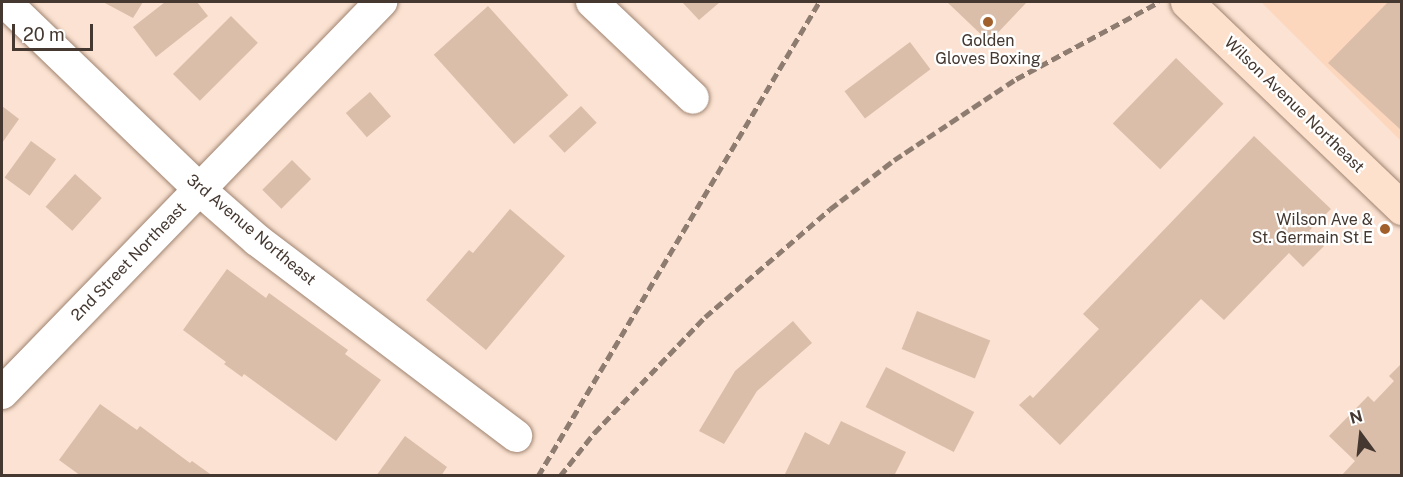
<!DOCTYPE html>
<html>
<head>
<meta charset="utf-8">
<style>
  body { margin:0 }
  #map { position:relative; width:1403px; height:477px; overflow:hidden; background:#fbe2d2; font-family:"Public Sans",sans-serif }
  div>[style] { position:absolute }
  .built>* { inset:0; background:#fcd7be }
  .building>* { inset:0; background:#dbbeaa; transform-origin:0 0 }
  .roads { filter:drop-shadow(0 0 2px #9f8370) drop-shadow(0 0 2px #9f8370) }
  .street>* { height:32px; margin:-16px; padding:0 16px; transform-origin:16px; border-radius:16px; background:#fff }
  .secondary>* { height:33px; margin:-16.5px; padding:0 16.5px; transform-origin:16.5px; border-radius:16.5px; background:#fde1cd }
  .rail>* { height:4.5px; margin-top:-2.25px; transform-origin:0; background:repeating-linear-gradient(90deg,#8e7c71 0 9px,transparent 0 13.5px) }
  .dots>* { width:16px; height:16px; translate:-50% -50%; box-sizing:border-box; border:3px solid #fff; border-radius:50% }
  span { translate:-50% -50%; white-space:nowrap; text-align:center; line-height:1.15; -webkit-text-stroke:4.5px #fff; paint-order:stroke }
  .poi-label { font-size:16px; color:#443830 }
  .right { translate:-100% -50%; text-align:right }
  .street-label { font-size:16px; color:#443830 }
  .frame { position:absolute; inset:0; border:3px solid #443830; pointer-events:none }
  .north { position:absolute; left:1331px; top:405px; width:60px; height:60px; -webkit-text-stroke:4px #fff; paint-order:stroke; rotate:345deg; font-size:16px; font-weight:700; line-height:24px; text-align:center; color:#443830 }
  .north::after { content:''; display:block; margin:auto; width:21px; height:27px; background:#443830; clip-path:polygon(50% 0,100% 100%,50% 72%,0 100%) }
  .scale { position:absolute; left:12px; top:24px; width:81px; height:27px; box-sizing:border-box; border:3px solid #443830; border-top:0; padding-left:8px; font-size:18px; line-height:21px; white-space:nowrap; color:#443830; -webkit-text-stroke:4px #fff; paint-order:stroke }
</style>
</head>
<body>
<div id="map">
  <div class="built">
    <div style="clip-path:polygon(1261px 2px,1401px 2px,1401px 141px)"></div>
  </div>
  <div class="building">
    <div style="clip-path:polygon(103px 2px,143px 2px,133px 18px)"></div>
    <div style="clip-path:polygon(165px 2px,197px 2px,208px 16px,156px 57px,133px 27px)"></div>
    <div style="clip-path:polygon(682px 2px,720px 2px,699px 20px)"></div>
    <div style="clip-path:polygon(947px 2px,1027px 2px,989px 42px)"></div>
    <div style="clip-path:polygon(1388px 2px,1402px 2px,1402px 131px,1328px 63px)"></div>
    <div style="left:488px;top:6px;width:120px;height:73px;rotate:48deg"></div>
    <div style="left:231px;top:16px;width:38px;height:82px;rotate:45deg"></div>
    <div style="left:910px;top:42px;width:34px;height:82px;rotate:53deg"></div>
    <div style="left:1176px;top:58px;width:66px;height:91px;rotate:44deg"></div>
    <div style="left:370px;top:92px;width:32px;height:32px;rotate:49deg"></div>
    <div style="clip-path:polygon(2px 106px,19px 119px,2px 143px)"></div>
    <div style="left:581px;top:106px;width:23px;height:44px;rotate:47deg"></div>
    <div style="clip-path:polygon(1254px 136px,1331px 209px,1309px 231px,1324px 246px,1303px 267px,1289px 253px,1224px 320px,1201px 299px,1060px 445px,1019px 405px,1030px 395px,1033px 398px,1099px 329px,1083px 314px)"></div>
    <div style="left:31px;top:141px;width:31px;height:45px;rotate:36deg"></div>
    <div style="left:292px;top:160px;width:27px;height:42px;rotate:45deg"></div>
    <div style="left:75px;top:174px;width:36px;height:44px;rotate:42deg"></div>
    <div style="clip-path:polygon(510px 209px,565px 256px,486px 350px,426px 300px,469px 250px,473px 253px)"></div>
    <div style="clip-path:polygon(227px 269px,266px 298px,269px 293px,348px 350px,345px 354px,381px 380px,336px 441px,244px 374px,242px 377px,224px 364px,226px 362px,183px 330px)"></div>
    <div style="left:917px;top:311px;width:79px;height:41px;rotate:22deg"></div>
    <div style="clip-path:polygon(793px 321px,812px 343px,757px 391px,724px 444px,699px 431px,735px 371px)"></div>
    <div style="clip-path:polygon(1402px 363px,1402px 476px,1341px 476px,1355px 461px,1329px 436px,1368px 396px,1374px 402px,1394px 381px,1389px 376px)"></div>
    <div style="left:886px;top:367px;width:99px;height:45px;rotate:27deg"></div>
    <div style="clip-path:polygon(100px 404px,137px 430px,140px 426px,190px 463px,192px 461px,213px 476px,81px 476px,59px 460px)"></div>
    <div style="clip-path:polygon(841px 421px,906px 452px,894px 476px,784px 476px,805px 432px,829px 445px)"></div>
    <div style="clip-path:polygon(405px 436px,447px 467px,441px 476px,376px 476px)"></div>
  </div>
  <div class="roads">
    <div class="street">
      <div style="left:5px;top:2px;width:269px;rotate:43.9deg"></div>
      <div style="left:199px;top:189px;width:77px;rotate:41.3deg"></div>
      <div style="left:257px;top:240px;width:325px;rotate:37.1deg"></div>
      <div style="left:592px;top:2px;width:139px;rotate:43.5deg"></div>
      <div style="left:2px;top:393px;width:545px;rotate:-45.89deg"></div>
    </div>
    <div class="secondary">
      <div style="left:1187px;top:2px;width:298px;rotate:43.8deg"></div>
    </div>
  </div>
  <div class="rail">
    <div style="left:538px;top:476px;width:551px;rotate:-59.34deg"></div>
    <div style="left:560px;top:476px;width:55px;rotate:-51.7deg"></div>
    <div style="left:594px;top:433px;width:161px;rotate:-46.3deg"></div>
    <div style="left:705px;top:317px;width:165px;rotate:-40.8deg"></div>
    <div style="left:830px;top:209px;width:81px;rotate:-37.4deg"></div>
    <div style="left:894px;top:160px;width:146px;rotate:-33.6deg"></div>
    <div style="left:1016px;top:79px;width:162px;rotate:-28.3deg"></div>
  </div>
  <div class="dots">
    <div style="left:988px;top:22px;background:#a15f2b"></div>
    <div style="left:1385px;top:229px;background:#a15f2b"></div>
  </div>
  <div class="poi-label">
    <span style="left:988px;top:50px">Golden<br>Gloves Boxing</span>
    <span class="right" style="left:1373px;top:229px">Wilson Ave &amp;<br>St. Germain St E</span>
  </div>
  <div class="street-label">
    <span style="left:1294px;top:105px;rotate:44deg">Wilson Avenue Northeast</span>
    <span style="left:251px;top:230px;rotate:40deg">3rd Avenue Northeast</span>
    <span style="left:129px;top:262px;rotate:-46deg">2nd Street Northeast</span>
  </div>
  <div class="frame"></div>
  <div class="north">N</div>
  <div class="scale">20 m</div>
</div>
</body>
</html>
